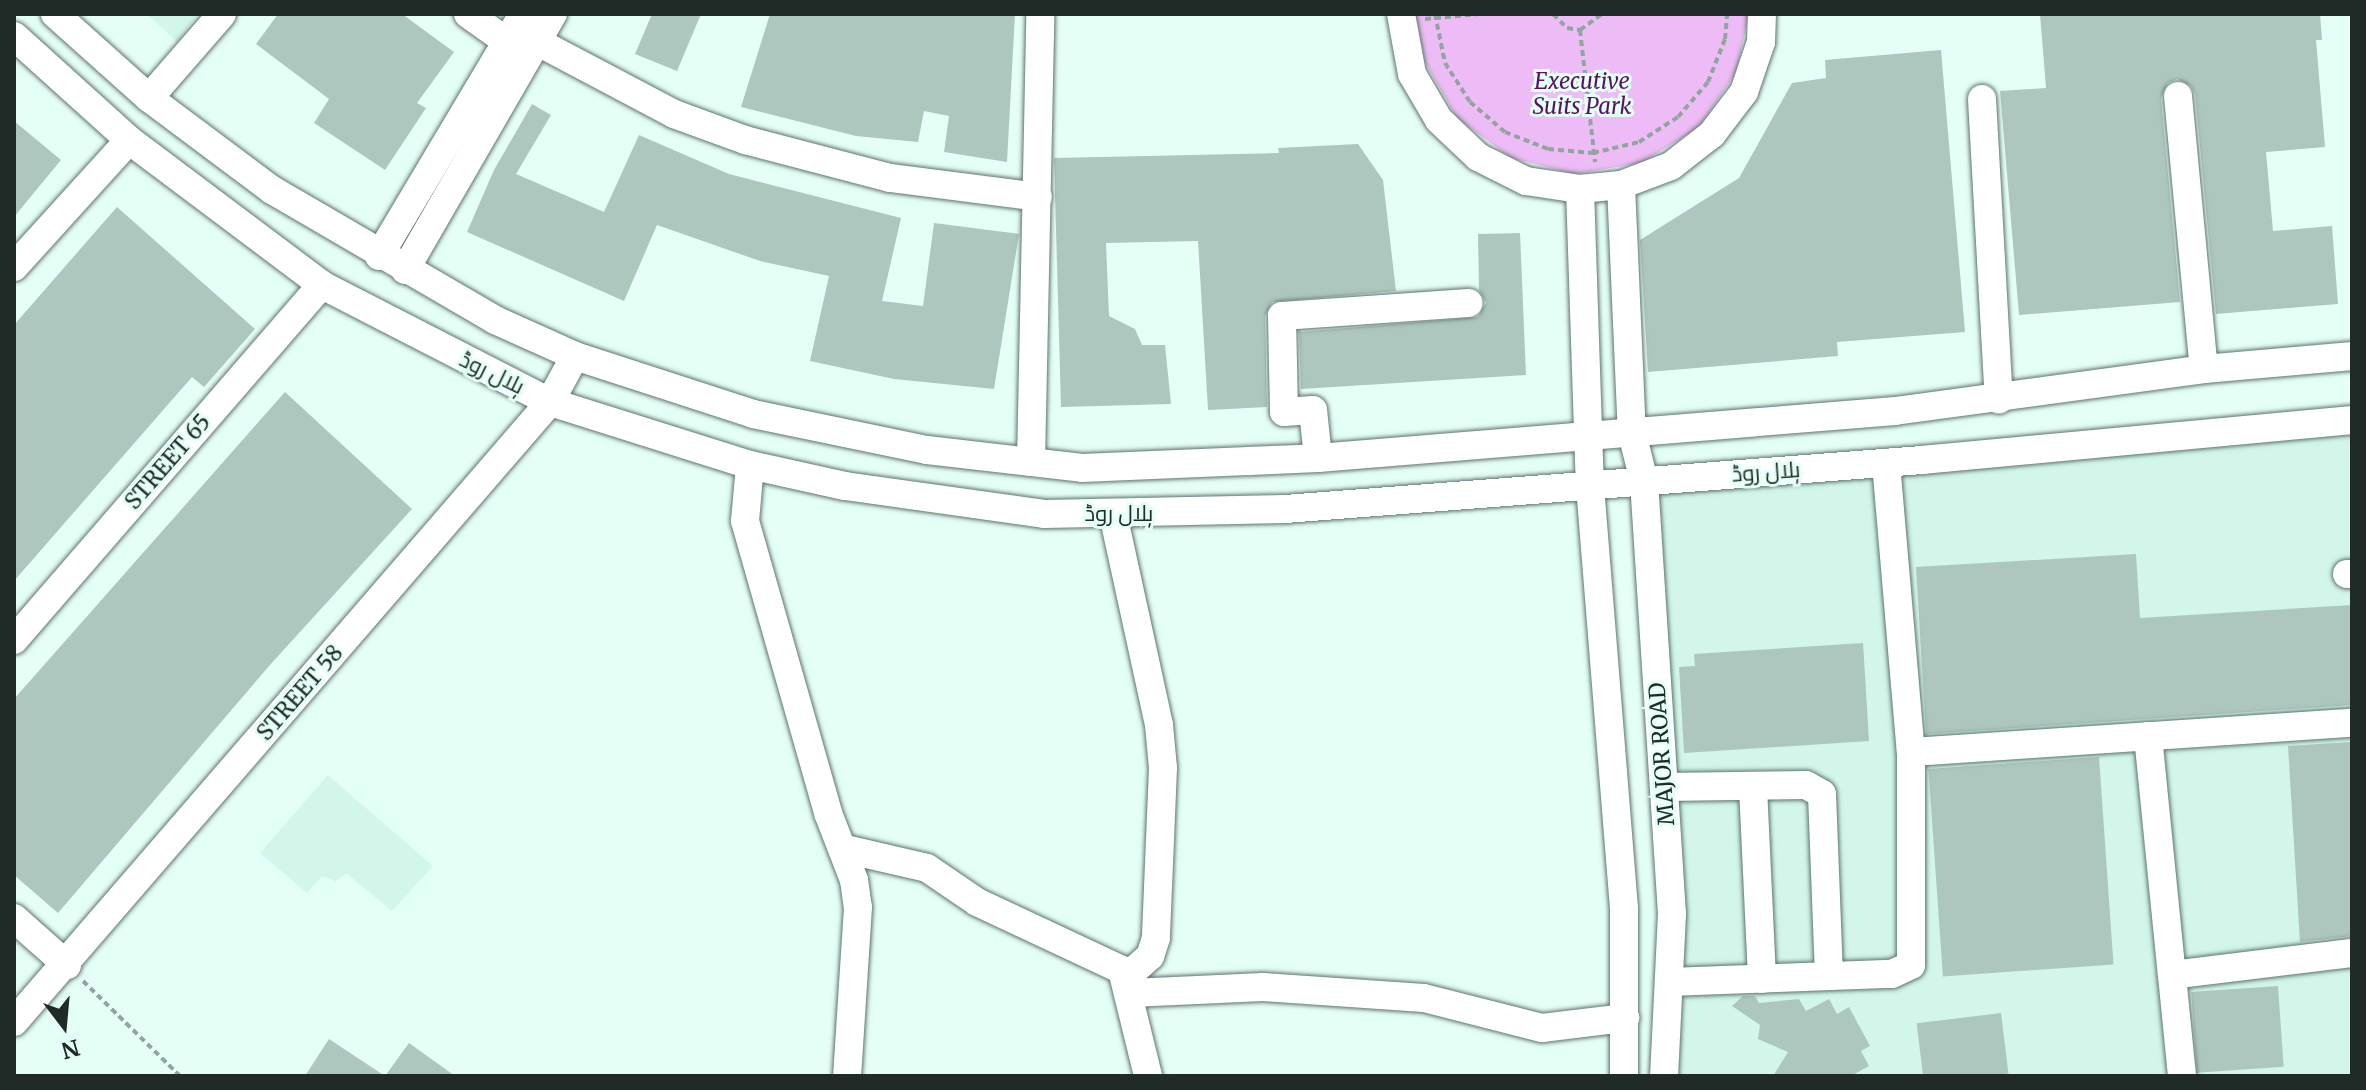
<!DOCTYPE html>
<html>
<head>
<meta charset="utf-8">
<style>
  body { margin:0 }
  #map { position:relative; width:2366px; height:1090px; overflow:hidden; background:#e4fff5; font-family:Merriweather,Cairo,serif }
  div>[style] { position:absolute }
  .built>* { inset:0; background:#d2f6e9 }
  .green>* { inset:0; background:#edbbf5 }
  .building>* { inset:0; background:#aec7be; transform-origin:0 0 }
  .path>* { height:4px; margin-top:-2px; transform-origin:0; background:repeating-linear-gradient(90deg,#91a49d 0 6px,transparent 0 10px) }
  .roads { filter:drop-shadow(0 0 2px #5d756c) drop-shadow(0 0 2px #5d756c) }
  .minor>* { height:28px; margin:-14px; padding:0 14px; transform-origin:14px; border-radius:14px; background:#fff }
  span { translate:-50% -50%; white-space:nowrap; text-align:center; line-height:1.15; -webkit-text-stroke:6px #e4fff5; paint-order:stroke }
  .park-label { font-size:22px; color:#571261; font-style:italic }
  .street-label { font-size:22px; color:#202a26 }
  .frame { position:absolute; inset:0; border:16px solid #202a26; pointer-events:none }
  .north { position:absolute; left:24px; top:986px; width:80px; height:80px; -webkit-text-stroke:6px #e4fff5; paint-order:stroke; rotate:164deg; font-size:22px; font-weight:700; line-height:32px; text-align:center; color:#202a26 }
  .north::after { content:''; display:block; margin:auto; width:28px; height:36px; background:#202a26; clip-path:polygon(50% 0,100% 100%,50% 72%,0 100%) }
</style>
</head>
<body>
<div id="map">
  <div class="built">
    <div style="clip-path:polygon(147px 14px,197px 14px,177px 42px)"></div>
    <div style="clip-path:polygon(2352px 420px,2352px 1076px,1661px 1076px,1667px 1020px,1644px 481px)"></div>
    <div style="clip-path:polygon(328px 775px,433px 866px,392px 911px,347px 874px,335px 881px,322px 876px,307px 893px,260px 853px)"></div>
  </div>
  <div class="green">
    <div style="clip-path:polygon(1415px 14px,1749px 14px,1736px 73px,1698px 128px,1641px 163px,1575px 174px,1511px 158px,1457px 118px,1424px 61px)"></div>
  </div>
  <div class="building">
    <div style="clip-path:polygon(278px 14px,402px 14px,454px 52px,417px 103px,426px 108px,385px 170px,314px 123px,329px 99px,256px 44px)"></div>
    <div style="clip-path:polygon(652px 14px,701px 14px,677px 71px,635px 54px)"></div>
    <div style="clip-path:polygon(770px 14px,1015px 14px,1007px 162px,944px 152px,949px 116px,924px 111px,918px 142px,856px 136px,741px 107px)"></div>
    <div style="clip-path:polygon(2040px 14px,2320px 14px,2322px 40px,2316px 40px,2325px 147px,2266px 152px,2273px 231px,2332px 226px,2338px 304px,2216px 314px,2195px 94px,2191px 86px,2177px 79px,2168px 83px,2161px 98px,2180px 302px,2019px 315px,2000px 91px,2046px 88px)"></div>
    <div style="clip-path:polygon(1941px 50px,1965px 332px,1837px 342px,1838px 356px,1648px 372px,1640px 240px,1739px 178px,1792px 83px,1826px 78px,1825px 60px)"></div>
    <div style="clip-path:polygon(532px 104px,551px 115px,516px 174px,604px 212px,639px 135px,729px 174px,901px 218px,882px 301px,923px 306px,934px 223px,1019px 234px,994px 389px,894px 379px,810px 361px,829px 276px,760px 261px,657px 225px,624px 301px,467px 232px,494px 170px)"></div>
    <div style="clip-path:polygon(14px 121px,61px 160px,14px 217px)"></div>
    <div style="clip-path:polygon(1358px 144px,1383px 180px,1396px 291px,1272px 302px,1265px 316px,1267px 407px,1208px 410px,1198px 241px,1106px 243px,1109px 316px,1135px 329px,1142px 345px,1165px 345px,1171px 404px,1061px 407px,1054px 158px,1279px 153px,1278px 148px)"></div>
    <div style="clip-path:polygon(117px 207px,255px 329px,204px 387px,192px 377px,14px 581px,14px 325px)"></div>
    <div style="clip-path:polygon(1520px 233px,1526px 375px,1301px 389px,1299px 332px,1478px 317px,1486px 303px,1479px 290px,1478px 234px)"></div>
    <div style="clip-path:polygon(285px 392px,412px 509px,269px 666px,58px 913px,14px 875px,14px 699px)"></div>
    <div style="clip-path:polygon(2136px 554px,2140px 618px,2352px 605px,2352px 705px,1926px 734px,1916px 567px)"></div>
    <div style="clip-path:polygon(1863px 643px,1869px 741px,1684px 753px,1679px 667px,1695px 666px,1694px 654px)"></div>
    <div style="clip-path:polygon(2352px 742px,2352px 936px,2300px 942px,2288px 746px)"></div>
    <div style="left:2099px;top:757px;width:208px;height:171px;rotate:86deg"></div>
    <div style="left:2278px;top:986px;width:81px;height:87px;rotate:86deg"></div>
    <div style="clip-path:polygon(1743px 996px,1755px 996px,1759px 1003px,1799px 999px,1806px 1011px,1829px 999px,1837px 1014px,1849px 1007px,1870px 1046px,1861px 1051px,1869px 1066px,1851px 1076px,1773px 1076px,1788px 1052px,1758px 1039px,1760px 1025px,1732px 1006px)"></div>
    <div style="left:2001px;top:1013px;width:61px;height:85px;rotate:83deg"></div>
    <div style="clip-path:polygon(329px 1039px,385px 1076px,409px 1043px,455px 1076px,305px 1076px)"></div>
  </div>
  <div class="path">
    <div style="left:1435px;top:14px;width:50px;rotate:78.5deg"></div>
    <div style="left:1445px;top:63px;width:46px;rotate:57.3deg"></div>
    <div style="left:1470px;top:102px;width:46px;rotate:40.6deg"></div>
    <div style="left:1505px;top:132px;width:46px;rotate:21.6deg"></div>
    <div style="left:1548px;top:149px;width:45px;rotate:5.1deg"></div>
    <div style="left:1593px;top:153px;width:47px;rotate:-13.4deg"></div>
    <div style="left:1639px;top:142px;width:46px;rotate:-32.7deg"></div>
    <div style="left:1678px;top:117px;width:46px;rotate:-49.4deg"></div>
    <div style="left:1708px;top:82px;width:46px;rotate:-68.4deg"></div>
    <div style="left:1725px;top:39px;width:25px;rotate:-85deg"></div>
    <div style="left:1553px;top:14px;width:20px;rotate:45deg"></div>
    <div style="left:1567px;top:28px;width:13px;rotate:9deg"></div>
    <div style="left:1580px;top:30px;width:27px;rotate:-36deg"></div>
    <div style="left:1425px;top:19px;width:54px;rotate:-5.3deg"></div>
    <div style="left:1580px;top:30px;width:133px;rotate:83.5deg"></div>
    <div style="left:83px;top:981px;width:136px;rotate:44.4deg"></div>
  </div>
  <div class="roads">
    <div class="minor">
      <div style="left:55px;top:14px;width:126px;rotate:41.8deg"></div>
      <div style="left:149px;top:98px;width:154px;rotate:36.8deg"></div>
      <div style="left:272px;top:190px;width:258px;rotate:30.2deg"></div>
      <div style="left:495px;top:320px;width:88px;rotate:24.2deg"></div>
      <div style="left:575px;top:356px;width:187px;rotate:18deg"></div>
      <div style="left:753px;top:414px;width:178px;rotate:11.7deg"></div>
      <div style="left:927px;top:450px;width:156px;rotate:6.6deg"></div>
      <div style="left:1082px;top:468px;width:236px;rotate:-2.4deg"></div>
      <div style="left:1318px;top:458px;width:579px;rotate:-4.66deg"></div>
      <div style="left:1895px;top:411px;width:312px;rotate:-7.7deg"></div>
      <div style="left:2204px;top:369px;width:149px;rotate:-5deg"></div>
      <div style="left:468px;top:14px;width:64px;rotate:35.4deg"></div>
      <div style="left:1401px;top:14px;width:61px;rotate:79.6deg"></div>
      <div style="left:1412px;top:74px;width:53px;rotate:59.6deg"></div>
      <div style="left:1439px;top:120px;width:54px;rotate:43.5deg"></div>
      <div style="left:1478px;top:157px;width:54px;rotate:26.6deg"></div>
      <div style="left:1526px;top:181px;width:55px;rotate:8.4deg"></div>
      <div style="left:1580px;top:189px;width:41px;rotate:-5.6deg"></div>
      <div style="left:1621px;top:185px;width:53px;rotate:-20.8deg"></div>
      <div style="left:1671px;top:166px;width:52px;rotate:-38deg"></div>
      <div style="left:1712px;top:134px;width:53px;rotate:-52.7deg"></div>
      <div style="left:1744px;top:92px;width:53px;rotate:-71.2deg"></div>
      <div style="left:1761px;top:42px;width:28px;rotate:-88deg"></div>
      <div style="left:14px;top:36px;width:155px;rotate:42.1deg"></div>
      <div style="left:129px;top:140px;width:241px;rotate:36.9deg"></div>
      <div style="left:322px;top:285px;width:256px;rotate:27.2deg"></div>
      <div style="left:550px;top:402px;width:210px;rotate:17.5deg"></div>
      <div style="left:750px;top:465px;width:97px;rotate:12.5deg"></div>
      <div style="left:845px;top:486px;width:201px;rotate:8deg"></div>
      <div style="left:1044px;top:514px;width:241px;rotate:-1.2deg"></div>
      <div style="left:1285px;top:509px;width:639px;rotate:-4.4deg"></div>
      <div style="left:1922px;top:460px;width:432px;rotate:-5.3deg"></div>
      <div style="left:536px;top:41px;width:156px;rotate:27.9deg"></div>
      <div style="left:674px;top:114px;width:76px;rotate:20.1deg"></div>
      <div style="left:745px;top:140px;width:150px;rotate:14.7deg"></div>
      <div style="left:890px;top:178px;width:149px;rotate:7.3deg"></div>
      <div style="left:2178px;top:96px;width:274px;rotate:84.6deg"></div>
      <div style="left:149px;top:98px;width:111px;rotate:-49deg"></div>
      <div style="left:1982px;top:99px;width:301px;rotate:86.8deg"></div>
      <div style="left:1621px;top:185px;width:248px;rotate:87.5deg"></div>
      <div style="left:1632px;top:433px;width:49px;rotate:76deg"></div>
      <div style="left:1644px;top:481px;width:434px;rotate:86.3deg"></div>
      <div style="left:1672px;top:914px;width:162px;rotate:92.8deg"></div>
      <div style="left:1580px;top:189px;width:297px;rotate:88.1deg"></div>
      <div style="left:1590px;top:486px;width:424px;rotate:85.4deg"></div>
      <div style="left:1624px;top:909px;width:167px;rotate:90deg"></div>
      <div style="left:379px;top:256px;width:282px;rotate:-59.2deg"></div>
      <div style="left:14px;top:267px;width:171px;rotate:-47.8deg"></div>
      <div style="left:405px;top:270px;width:296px;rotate:-60deg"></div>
      <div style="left:1318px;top:458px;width:48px;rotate:-95.9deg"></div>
      <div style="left:1313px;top:410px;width:29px;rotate:176deg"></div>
      <div style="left:1284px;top:412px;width:96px;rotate:-91.2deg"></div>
      <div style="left:1282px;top:316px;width:187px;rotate:-4deg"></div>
      <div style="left:1031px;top:462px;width:448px;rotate:-88.8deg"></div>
      <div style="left:1886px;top:463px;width:290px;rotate:85.1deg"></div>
      <div style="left:750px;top:465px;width:56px;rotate:95.1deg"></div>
      <div style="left:745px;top:521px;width:304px;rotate:74.1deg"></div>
      <div style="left:828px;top:813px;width:72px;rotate:68.8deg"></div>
      <div style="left:854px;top:880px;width:27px;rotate:82deg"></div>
      <div style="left:858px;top:907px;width:169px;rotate:93.7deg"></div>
      <div style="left:1113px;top:514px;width:216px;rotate:77.7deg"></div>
      <div style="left:1159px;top:725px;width:43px;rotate:84.7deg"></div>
      <div style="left:1163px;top:768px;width:170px;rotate:92.4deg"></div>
      <div style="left:1156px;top:938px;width:19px;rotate:108deg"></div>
      <div style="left:1150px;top:956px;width:31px;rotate:138deg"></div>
      <div style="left:2347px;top:574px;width:5px"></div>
      <div style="left:14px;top:640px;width:470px;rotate:-49.1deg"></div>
      <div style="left:2148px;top:736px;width:240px;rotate:84.3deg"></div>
      <div style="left:1664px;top:787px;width:142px;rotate:-0.8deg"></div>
      <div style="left:1806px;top:785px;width:18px;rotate:29deg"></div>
      <div style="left:1822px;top:794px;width:182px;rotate:87.8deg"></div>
      <div style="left:1753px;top:787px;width:192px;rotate:87.3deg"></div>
      <div style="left:845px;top:849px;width:84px;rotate:13deg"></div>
      <div style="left:927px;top:868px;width:60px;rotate:34.2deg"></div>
      <div style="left:977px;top:902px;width:160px;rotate:25.1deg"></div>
      <div style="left:1122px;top:970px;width:109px;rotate:76.2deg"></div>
      <div style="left:14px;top:918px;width:71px;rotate:41.6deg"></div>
      <div style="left:1669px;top:982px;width:223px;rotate:-2.1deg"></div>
      <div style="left:1892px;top:974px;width:21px;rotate:-25deg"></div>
      <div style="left:1911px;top:965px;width:213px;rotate:-90deg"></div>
      <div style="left:1911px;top:752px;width:442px;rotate:-3.8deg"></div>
      <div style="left:1131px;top:993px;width:132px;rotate:-2.6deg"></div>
      <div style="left:1263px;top:987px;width:161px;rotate:3.9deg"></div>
      <div style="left:1424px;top:998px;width:122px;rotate:14.3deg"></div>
      <div style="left:1542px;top:1028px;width:84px;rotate:-6.9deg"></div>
      <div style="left:14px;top:1022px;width:820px;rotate:-49.16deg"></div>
      <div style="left:550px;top:402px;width:52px;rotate:-61.5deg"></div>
      <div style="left:2182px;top:1076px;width:101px;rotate:-95.7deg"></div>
      <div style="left:2172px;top:975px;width:181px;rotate:-7deg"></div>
    </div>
  </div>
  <div class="park-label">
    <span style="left:1582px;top:94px">Executive<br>Suits Park</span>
  </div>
  <div class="street-label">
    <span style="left:492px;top:373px;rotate:26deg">ہلال روڈ</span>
    <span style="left:168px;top:462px;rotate:-49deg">STREET 65</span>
    <span style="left:1766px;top:472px;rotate:-4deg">ہلال روڈ</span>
    <span style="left:1119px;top:514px">ہلال روڈ</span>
    <span style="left:300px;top:693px;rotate:-49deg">STREET 58</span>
    <span style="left:1662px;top:754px;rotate:-94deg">MAJOR ROAD</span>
  </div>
  <div class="frame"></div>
  <div class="north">N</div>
</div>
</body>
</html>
